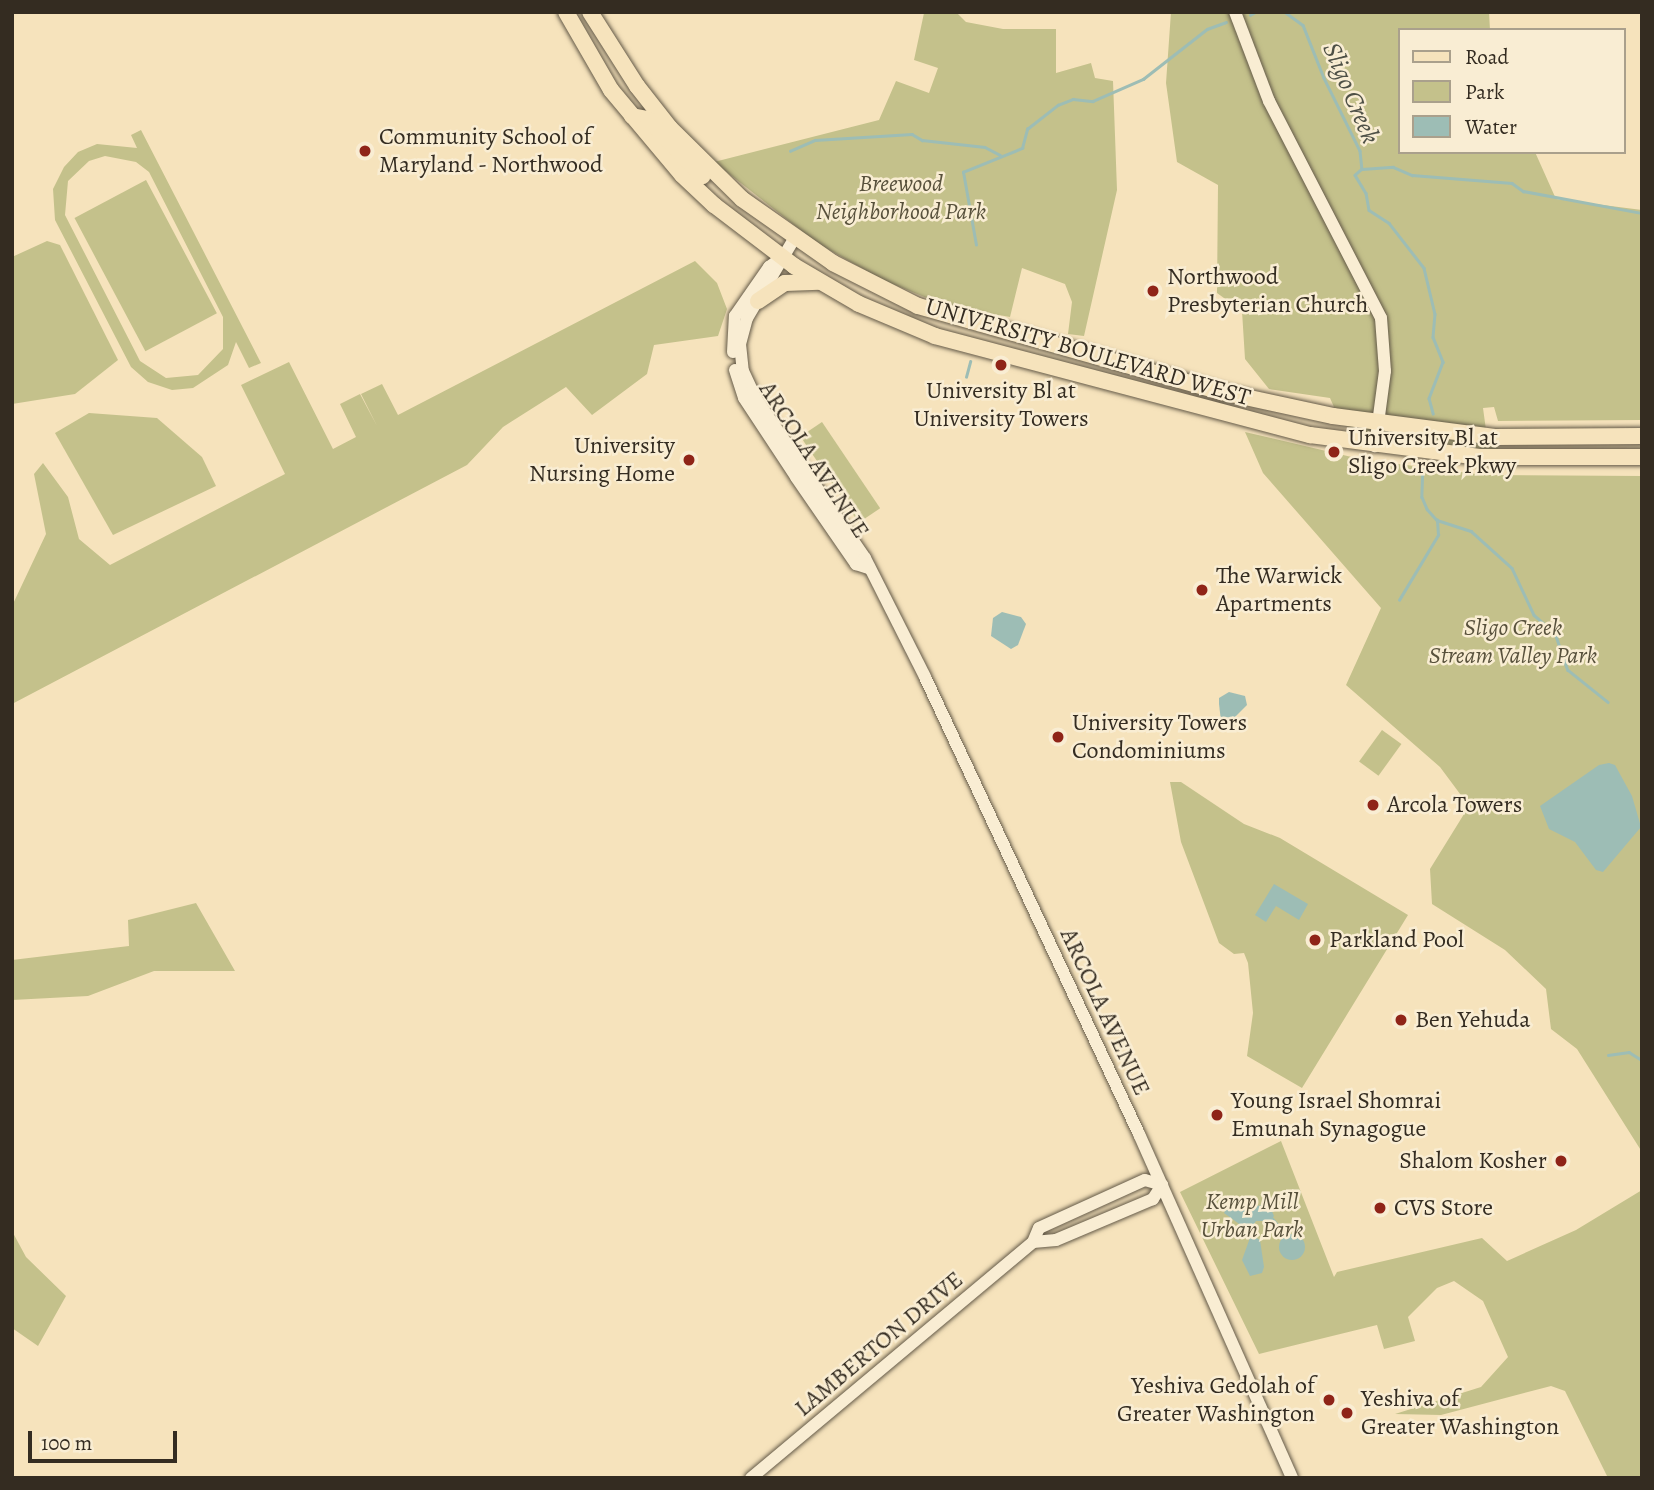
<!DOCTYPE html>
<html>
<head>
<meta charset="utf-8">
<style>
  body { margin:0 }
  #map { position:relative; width:1654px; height:1490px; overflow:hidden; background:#f6e3bc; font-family:Alegreya,serif }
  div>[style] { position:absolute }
  .green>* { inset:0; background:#c4c18b; transform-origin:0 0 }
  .water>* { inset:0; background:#9dbdb5 }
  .round { border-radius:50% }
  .stream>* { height:2.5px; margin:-1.25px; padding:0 1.25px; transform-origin:1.25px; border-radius:1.25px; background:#9dbdb5 }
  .roads { filter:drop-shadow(0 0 2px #645a48) drop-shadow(0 0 2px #645a48) }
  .minor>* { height:12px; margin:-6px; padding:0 6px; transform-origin:6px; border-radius:6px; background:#f9edd3 }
  .major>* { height:16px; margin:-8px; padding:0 8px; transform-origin:8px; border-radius:8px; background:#f6e3bc }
  .dots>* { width:19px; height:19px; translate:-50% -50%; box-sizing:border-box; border:4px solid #f9edd3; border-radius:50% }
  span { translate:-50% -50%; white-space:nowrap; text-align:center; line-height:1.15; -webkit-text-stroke:5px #f9edd3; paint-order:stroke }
  .poi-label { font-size:24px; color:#342c21 }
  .left { translate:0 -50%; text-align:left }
  .right { translate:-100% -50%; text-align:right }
  .park-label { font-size:24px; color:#58513c; font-style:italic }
  .street-label { font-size:24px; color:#342c21 }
  .water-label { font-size:26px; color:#4e5046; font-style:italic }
  .frame { position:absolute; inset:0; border:14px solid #342c21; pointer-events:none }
  .legend { position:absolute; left:1398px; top:28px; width:228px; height:126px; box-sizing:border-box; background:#f9edd3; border:2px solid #aaa08c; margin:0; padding:9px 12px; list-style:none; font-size:21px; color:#342c21 }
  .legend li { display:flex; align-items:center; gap:14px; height:35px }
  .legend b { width:35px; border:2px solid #aaa08c }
  .scale { position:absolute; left:28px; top:1431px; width:149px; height:32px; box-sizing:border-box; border:4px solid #342c21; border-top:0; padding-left:9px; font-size:21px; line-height:24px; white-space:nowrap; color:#342c21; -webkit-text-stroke:5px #f9edd3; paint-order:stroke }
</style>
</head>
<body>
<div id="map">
  <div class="green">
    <div style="clip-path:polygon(956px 12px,966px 22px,1003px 29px,1056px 29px,1056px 73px,1091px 63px,1095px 78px,1113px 81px,1117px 190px,1084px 336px,1068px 334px,1072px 302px,1065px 284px,1022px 268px,1010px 317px,999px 315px,1000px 322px,944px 305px,883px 280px,817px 243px,714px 162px,879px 120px,896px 81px,929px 93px,938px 68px,914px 60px,924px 13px)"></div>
    <div style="clip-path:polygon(1171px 12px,1489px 12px,1490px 30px,1400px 30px,1400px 152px,1535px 152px,1556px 199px,1642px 210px,1642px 420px,1498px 421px,1494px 407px,1483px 408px,1486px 430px,1510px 467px,1468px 461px,1342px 425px,1330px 398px,1269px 389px,1245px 359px,1242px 311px,1217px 293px,1218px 185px,1177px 162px,1166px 83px)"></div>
    <div style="clip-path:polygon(evenodd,141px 130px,261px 363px,249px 368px,236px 342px,228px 365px,193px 388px,172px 390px,148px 382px,131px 367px,55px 220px,53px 189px,64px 167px,78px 152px,97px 144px,137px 148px,131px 135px,141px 130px,105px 156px,136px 162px,149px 172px,223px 317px,223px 349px,198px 375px,166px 378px,140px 361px,65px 215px,68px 181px,89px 161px,105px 156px)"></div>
    <div style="left:146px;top:180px;width:151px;height:81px;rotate:62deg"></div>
    <div style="clip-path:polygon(47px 241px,60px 245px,118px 360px,75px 394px,12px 404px,12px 257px)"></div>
    <div style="clip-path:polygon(695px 261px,717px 283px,727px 309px,718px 336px,654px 345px,647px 374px,592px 415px,566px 387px,503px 427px,467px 465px,12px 704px,12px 606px,46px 534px,34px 474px,43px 463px,68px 497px,79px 539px,110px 565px,285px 474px,241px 385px,289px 362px,333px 449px,356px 437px,340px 404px,360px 394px,377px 426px,361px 394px,382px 384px,398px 415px)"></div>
    <div style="clip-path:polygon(89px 413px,157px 418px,202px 457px,216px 486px,113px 535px,55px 433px)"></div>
    <div style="left:822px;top:422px;width:104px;height:26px;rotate:56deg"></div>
    <div style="clip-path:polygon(1245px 432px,1360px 459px,1484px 475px,1642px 476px,1642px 1152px,1577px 1049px,1551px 1029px,1546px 989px,1505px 950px,1432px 904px,1430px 869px,1469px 806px,1440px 767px,1346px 685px,1381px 608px,1263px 473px)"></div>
    <div style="left:1382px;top:730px;width:24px;height:39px;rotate:36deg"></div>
    <div style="clip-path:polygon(1170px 782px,1181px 782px,1244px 824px,1280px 838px,1408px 915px,1302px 1088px,1247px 1056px,1253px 1013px,1248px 963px,1244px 953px,1234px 954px,1219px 943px,1181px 842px)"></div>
    <div style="clip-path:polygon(196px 903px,235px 971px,154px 971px,88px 996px,12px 1000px,12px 960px,129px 946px,128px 920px)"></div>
    <div style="clip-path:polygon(1281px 1141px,1334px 1277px,1337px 1272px,1482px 1238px,1507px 1261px,1576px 1230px,1642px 1190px,1642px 1478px,1608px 1478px,1565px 1391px,1551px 1386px,1441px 1415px,1395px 1414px,1481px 1387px,1508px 1357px,1483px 1301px,1454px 1281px,1437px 1288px,1408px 1317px,1415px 1341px,1384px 1349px,1377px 1325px,1259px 1354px,1180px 1192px)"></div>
    <div style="clip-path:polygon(12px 1231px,26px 1257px,66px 1296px,38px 1346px,12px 1328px)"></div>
  </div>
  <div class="water">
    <div style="clip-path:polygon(1002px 612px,1021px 617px,1026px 624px,1018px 645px,1011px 649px,991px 636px,993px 618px)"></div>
    <div style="clip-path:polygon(1229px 692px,1245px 696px,1247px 705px,1228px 724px,1221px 721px,1219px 704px,1219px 698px)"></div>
    <div style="clip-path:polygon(1609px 763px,1615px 765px,1632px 796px,1641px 827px,1603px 872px,1596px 870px,1575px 842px,1549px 829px,1540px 806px,1599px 765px)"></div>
    <div style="clip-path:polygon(1274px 884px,1308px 904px,1299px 920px,1276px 906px,1266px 922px,1255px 915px)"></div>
    <div style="clip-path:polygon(1231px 1199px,1250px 1207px,1269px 1204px,1274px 1216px,1270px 1221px,1256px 1221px,1249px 1231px,1224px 1213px)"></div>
    <div class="round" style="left:1279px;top:1234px;width:26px;height:26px"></div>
    <div style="clip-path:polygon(1251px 1235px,1260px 1240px,1264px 1267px,1262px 1273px,1250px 1276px,1242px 1260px)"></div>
  </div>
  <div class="stream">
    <div style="left:1285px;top:12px;width:22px;rotate:36deg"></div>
    <div style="left:1303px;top:25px;width:57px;rotate:68.4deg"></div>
    <div style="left:1324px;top:78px;width:81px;rotate:63.7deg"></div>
    <div style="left:1360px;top:151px;width:18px;rotate:84deg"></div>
    <div style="left:1362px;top:169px;width:9px;rotate:139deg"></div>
    <div style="left:1355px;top:175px;width:21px;rotate:59deg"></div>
    <div style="left:1366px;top:193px;width:17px;rotate:80deg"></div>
    <div style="left:1369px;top:210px;width:24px;rotate:33deg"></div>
    <div style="left:1389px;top:223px;width:57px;rotate:52.1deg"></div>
    <div style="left:1424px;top:268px;width:47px;rotate:76.6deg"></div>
    <div style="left:1435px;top:314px;width:23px;rotate:95deg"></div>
    <div style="left:1433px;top:337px;width:27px;rotate:68deg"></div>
    <div style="left:1443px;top:362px;width:39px;rotate:111deg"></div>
    <div style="left:1429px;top:398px;width:16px;rotate:75deg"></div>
    <div style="left:1250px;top:15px;width:6px;rotate:-31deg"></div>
    <div style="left:790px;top:151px;width:27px;rotate:-24deg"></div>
    <div style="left:815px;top:140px;width:97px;rotate:-3.5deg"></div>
    <div style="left:912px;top:134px;width:12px;rotate:31deg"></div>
    <div style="left:922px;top:140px;width:63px;rotate:6.3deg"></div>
    <div style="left:985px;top:147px;width:17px;rotate:28deg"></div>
    <div style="left:1362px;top:169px;width:31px;rotate:-4deg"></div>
    <div style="left:1393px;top:167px;width:21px;rotate:23deg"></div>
    <div style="left:1412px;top:175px;width:100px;rotate:4.6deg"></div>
    <div style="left:1512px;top:183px;width:14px;rotate:36deg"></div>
    <div style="left:1523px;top:191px;width:121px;rotate:10.5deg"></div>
    <div style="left:976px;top:245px;width:74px;rotate:-100.1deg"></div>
    <div style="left:963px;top:172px;width:64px;rotate:-22.1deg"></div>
    <div style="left:1022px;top:148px;width:20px;rotate:-75deg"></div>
    <div style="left:1027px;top:129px;width:39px;rotate:-38deg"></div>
    <div style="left:1058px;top:105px;width:16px;rotate:-22deg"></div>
    <div style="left:1073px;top:99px;width:20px;rotate:6deg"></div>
    <div style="left:1093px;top:101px;width:55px;rotate:-23.7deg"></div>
    <div style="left:1143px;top:79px;width:81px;rotate:-38deg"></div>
    <div style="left:1207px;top:29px;width:20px;rotate:-20deg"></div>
    <div style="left:966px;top:377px;width:16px;rotate:-75deg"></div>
    <div style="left:1428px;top:441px;width:1px;rotate:-45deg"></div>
    <div style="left:1423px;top:463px;width:34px;rotate:92deg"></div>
    <div style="left:1422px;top:497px;width:13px;rotate:67deg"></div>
    <div style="left:1427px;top:509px;width:15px;rotate:48deg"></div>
    <div style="left:1437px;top:520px;width:36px;rotate:18deg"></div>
    <div style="left:1471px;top:531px;width:55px;rotate:42.1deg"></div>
    <div style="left:1512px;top:568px;width:52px;rotate:64.9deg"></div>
    <div style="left:1534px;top:615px;width:28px;rotate:41deg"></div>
    <div style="left:1555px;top:633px;width:39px;rotate:71deg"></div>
    <div style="left:1568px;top:670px;width:51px;rotate:38.7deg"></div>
    <div style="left:1399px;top:600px;width:76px;rotate:-59deg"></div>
    <div style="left:1438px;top:535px;width:15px;rotate:-94deg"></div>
    <div style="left:1608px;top:1055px;width:21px;rotate:-8deg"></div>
    <div style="left:1629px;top:1052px;width:15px;rotate:32deg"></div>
    <div style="left:1641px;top:1166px;width:1px"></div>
    <div style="left:1272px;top:1218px;width:21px;rotate:51deg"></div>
  </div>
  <div class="roads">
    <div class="minor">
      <div style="left:1235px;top:12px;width:95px;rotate:69.1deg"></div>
      <div style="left:1269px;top:101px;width:244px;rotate:62.7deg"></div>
      <div style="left:1381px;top:318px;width:53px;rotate:85.7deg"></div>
      <div style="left:1385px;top:371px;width:76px;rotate:97.6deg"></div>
      <div style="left:794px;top:239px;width:92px;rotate:120.7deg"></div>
      <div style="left:747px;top:318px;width:27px;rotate:105deg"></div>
      <div style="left:740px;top:344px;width:27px;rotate:84deg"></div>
      <div style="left:743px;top:371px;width:31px;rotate:65deg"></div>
      <div style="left:756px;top:399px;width:193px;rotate:55.6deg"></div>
      <div style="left:865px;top:558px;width:133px;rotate:63.2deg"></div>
      <div style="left:925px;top:677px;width:505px;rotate:64.91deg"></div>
      <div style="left:1139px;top:1134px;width:376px;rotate:66deg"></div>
      <div style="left:733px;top:352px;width:36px;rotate:-87deg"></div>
      <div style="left:735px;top:316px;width:60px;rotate:-55.2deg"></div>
      <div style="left:769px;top:267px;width:15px;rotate:-37deg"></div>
      <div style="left:735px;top:370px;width:29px;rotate:72deg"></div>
      <div style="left:744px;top:398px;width:95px;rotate:56.6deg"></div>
      <div style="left:796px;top:477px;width:106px;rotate:55.4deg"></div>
      <div style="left:856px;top:564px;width:13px;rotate:18deg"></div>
      <div style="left:751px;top:1478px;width:368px;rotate:-39.9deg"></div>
      <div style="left:1033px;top:1242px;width:15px;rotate:-67deg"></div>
      <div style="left:1039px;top:1228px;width:116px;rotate:-24.4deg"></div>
      <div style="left:1145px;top:1180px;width:18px;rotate:16deg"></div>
      <div style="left:1162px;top:1185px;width:17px;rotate:123deg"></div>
      <div style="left:1153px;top:1199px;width:105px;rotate:157.1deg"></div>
      <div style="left:1056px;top:1240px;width:23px;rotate:175deg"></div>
    </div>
    <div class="major">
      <div style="left:566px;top:12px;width:90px;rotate:60deg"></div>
      <div style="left:611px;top:90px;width:111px;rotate:50.1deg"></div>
      <div style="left:682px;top:175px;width:44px;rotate:43.2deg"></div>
      <div style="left:714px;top:205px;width:101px;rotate:37.3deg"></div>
      <div style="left:794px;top:266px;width:75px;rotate:30.3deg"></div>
      <div style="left:859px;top:304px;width:82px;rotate:22.8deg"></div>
      <div style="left:935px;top:336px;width:388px;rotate:14.8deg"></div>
      <div style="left:1310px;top:435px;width:171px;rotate:7.4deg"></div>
      <div style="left:1480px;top:457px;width:162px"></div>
      <div style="left:590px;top:12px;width:88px;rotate:57.6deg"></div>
      <div style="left:637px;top:86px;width:53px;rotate:51.8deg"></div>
      <div style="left:670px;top:128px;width:101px;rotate:44.6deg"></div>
      <div style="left:742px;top:199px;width:111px;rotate:35.1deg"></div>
      <div style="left:833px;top:263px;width:95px;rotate:26.8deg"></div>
      <div style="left:918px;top:306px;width:316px;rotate:15.8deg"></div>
      <div style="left:1222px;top:392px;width:114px;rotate:12.2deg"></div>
      <div style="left:1333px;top:416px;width:163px;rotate:7.4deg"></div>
      <div style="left:1495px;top:437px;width:147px;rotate:-0.4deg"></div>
      <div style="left:632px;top:116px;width:16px;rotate:11deg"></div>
      <div style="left:648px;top:119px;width:79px;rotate:46.5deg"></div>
      <div style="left:758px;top:301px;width:32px;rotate:-34deg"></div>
      <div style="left:785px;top:283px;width:34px;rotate:-2deg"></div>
    </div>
  </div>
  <div class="dots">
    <div style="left:365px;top:151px;background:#8f2418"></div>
    <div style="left:1153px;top:291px;background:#8f2418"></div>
    <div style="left:1001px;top:365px;background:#8f2418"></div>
    <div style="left:1334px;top:452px;background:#8f2418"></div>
    <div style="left:689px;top:460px;background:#8f2418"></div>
    <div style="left:1202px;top:590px;background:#8f2418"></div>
    <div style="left:1058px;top:737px;background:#8f2418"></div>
    <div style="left:1373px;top:805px;background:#8f2418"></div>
    <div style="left:1315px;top:940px;background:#8f2418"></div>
    <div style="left:1401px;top:1020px;background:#8f2418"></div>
    <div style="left:1217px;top:1115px;background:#8f2418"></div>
    <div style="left:1561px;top:1161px;background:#8f2418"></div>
    <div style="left:1380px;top:1208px;background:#8f2418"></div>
    <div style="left:1329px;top:1400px;background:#8f2418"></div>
    <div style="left:1347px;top:1413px;background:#8f2418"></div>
  </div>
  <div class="poi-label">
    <span class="left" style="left:379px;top:151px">Community School of<br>Maryland - Northwood</span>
    <span class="left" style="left:1167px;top:291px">Northwood<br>Presbyterian Church</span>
    <span style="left:1001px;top:405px">University Bl at<br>University Towers</span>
    <span class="left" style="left:1348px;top:452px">University Bl at<br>Sligo Creek Pkwy</span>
    <span class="right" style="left:675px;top:460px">University<br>Nursing Home</span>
    <span class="left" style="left:1216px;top:590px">The Warwick<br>Apartments</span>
    <span class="left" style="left:1072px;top:737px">University Towers<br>Condominiums</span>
    <span class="left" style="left:1387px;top:805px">Arcola Towers</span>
    <span class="left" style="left:1329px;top:940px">Parkland Pool</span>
    <span class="left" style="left:1415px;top:1020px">Ben Yehuda</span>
    <span class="left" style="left:1231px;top:1115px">Young Israel Shomrai<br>Emunah Synagogue</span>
    <span class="right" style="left:1547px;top:1161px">Shalom Kosher</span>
    <span class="left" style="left:1394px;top:1208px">CVS Store</span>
    <span class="right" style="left:1315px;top:1400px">Yeshiva Gedolah of<br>Greater Washington</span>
    <span class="left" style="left:1361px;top:1413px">Yeshiva of<br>Greater Washington</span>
  </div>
  <div class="park-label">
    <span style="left:901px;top:198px">Breewood<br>Neighborhood Park</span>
    <span style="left:1513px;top:642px">Sligo Creek<br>Stream Valley Park</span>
    <span style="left:1252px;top:1216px">Kemp Mill<br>Urban Park</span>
  </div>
  <div class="street-label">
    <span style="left:1088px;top:352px;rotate:16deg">UNIVERSITY BOULEVARD WEST</span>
    <span style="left:814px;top:460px;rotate:57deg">ARCOLA AVENUE</span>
    <span style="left:1105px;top:1012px;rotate:65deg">ARCOLA AVENUE</span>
    <span style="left:879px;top:1344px;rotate:-40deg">LAMBERTON DRIVE</span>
  </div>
  <div class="water-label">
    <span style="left:1351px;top:93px;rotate:67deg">Sligo Creek</span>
  </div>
  <div class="frame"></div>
  <ul class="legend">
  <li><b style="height:9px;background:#f6e3bc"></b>Road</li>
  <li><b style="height:19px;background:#c4c18b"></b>Park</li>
  <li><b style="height:19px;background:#9dbdb5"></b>Water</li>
  </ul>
  <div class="scale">100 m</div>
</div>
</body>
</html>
